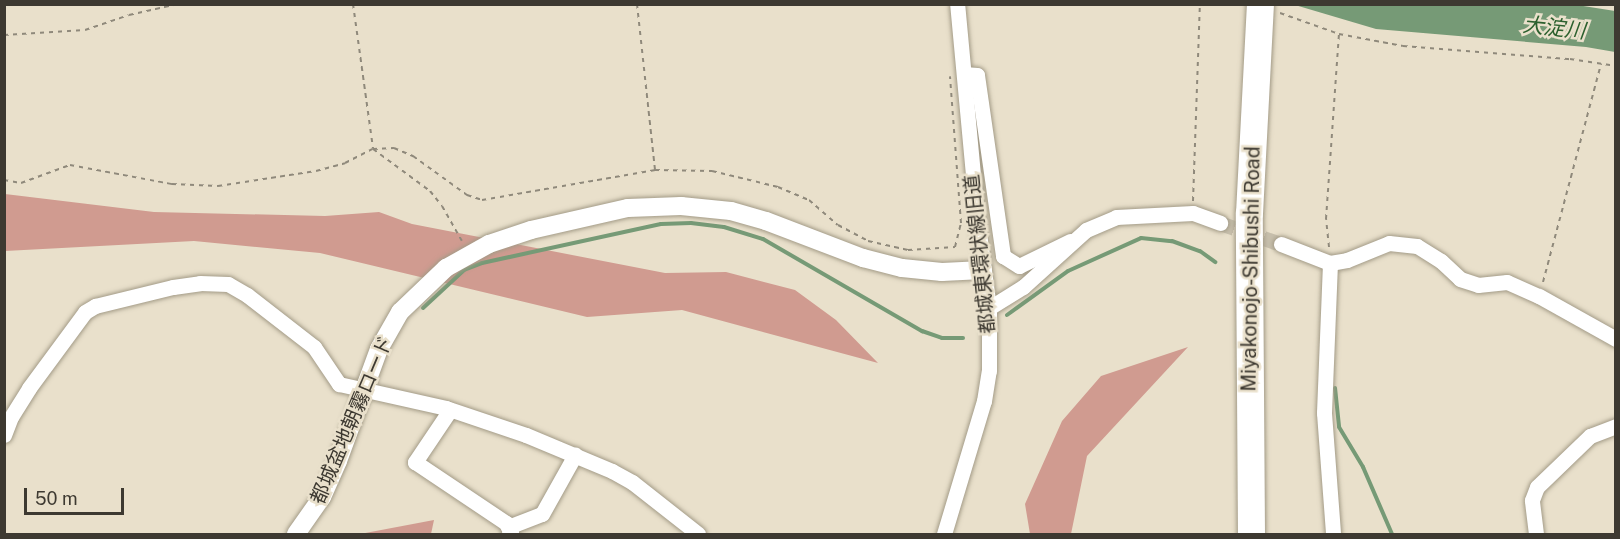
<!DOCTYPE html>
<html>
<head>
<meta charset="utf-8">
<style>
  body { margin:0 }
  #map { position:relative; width:1620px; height:539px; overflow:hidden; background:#e9e0cb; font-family:"Public Sans","Noto Sans JP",sans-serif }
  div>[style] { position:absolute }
  .forest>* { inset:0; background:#d09b90 }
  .water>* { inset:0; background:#769a76 }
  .stream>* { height:4px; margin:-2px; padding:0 2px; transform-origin:2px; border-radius:2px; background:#769a76 }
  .minor-tunnel>* { height:15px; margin-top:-7.5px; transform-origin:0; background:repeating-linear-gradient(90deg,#c7bfac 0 15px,transparent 0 23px) }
  .path>* { height:2px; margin-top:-1px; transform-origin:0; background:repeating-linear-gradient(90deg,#8f897b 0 4.5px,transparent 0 9px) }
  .roads { filter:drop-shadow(0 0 2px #a39b87) drop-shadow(0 0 2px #a39b87) }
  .minor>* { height:15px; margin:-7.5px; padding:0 7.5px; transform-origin:7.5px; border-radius:7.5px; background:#fff }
  .tertiary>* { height:18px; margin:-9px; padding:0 9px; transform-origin:9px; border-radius:9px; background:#fff }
  .motorway>* { height:27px; margin:-13.5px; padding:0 13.5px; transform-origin:13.5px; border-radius:13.5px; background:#fff }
  span { translate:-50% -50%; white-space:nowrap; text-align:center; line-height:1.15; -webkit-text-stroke:5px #e9e0cb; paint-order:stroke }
  .street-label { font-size:20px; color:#3d3931 }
  .water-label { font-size:21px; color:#2c602e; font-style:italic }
  .frame { position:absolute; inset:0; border:6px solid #3d3931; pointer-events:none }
  .scale { position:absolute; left:24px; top:488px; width:100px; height:27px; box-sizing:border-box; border:3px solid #3d3931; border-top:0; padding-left:8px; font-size:18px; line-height:21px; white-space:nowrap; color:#3d3931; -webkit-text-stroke:4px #e9e0cb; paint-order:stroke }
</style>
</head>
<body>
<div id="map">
  <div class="forest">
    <div style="clip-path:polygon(5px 194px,154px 212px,325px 216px,379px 212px,412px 224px,665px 273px,726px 272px,795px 290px,836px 320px,878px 363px,682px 310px,587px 317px,320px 253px,194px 241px,5px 251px)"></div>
    <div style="clip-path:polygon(1188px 347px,1087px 456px,1071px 534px,1030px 534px,1025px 504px,1062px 421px,1101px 376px)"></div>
    <div style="clip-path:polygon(434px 520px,431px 534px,360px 534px)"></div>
  </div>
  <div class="water">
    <div style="clip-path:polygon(1295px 5px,1577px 5px,1615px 11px,1615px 52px,1586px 47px,1376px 29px)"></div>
  </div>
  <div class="stream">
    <div style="left:423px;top:308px;width:56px;rotate:-42.8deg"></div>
    <div style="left:464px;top:270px;width:19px;rotate:-21deg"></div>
    <div style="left:482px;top:263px;width:183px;rotate:-12.3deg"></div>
    <div style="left:661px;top:224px;width:30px;rotate:-2deg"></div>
    <div style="left:691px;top:223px;width:33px;rotate:7deg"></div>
    <div style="left:724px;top:227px;width:41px;rotate:17.1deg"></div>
    <div style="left:763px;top:239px;width:184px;rotate:30.1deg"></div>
    <div style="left:922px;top:331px;width:21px;rotate:19deg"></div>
    <div style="left:942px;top:338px;width:21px"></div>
    <div style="left:1007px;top:315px;width:75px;rotate:-35.8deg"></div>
    <div style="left:1068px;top:271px;width:80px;rotate:-24.3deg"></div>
    <div style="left:1141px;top:238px;width:31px;rotate:6deg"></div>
    <div style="left:1172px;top:241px;width:30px;rotate:20deg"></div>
    <div style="left:1200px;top:251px;width:19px;rotate:36deg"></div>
    <div style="left:1335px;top:388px;width:39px;rotate:84deg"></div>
    <div style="left:1339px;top:427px;width:47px;rotate:59deg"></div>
    <div style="left:1363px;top:467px;width:73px;rotate:66.6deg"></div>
  </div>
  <div class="minor-tunnel">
    <div style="left:1220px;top:223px;width:65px;rotate:19deg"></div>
  </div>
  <div class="path">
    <div style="left:353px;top:4px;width:146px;rotate:82.1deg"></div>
    <div style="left:373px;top:149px;width:71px;rotate:36.4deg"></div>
    <div style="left:430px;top:191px;width:19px;rotate:51deg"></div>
    <div style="left:442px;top:206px;width:40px;rotate:60.3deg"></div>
    <div style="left:637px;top:4px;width:167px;rotate:83.8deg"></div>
    <div style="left:1280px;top:13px;width:63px;rotate:19.6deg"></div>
    <div style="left:1339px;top:34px;width:65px;rotate:10.6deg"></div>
    <div style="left:1403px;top:46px;width:168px;rotate:4.5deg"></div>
    <div style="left:1570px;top:59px;width:47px;rotate:8.7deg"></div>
    <div style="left:4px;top:35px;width:81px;rotate:-3.5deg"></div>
    <div style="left:85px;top:30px;width:46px;rotate:-18.8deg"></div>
    <div style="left:129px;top:15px;width:50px;rotate:-12.7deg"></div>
    <div style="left:4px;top:180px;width:17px;rotate:10deg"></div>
    <div style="left:21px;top:183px;width:52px;rotate:-20.2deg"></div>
    <div style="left:70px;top:165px;width:104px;rotate:10.6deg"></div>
    <div style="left:172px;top:184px;width:46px;rotate:2.5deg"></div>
    <div style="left:218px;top:186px;width:99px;rotate:-8.7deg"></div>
    <div style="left:316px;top:171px;width:30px;rotate:-15deg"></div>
    <div style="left:345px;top:163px;width:31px;rotate:-27deg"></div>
    <div style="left:373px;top:149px;width:21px;rotate:-3deg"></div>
    <div style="left:394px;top:148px;width:21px;rotate:23deg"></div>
    <div style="left:413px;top:156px;width:67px;rotate:35.8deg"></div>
    <div style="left:467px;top:195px;width:16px;rotate:18deg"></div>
    <div style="left:482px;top:200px;width:176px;rotate:-9.8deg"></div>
    <div style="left:655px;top:170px;width:57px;rotate:1deg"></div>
    <div style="left:712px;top:171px;width:68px;rotate:13.6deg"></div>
    <div style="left:778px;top:187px;width:34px;rotate:23deg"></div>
    <div style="left:809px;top:200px;width:38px;rotate:41deg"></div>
    <div style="left:838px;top:225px;width:34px;rotate:28deg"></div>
    <div style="left:868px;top:241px;width:41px;rotate:12.7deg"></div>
    <div style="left:908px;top:250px;width:47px;rotate:-3.7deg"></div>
    <div style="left:955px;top:247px;width:25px;rotate:-76deg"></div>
    <div style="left:961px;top:223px;width:147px;rotate:-94.3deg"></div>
    <div style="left:1193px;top:201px;width:197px;rotate:-88deg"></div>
    <div style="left:1329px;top:247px;width:28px;rotate:-96deg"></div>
    <div style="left:1326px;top:219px;width:185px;rotate:-86deg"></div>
    <div style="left:1543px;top:282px;width:226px;rotate:-75.1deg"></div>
  </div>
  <div class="roads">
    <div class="minor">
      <div style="left:964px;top:74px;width:13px;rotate:4deg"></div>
      <div style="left:977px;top:75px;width:183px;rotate:81.8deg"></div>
      <div style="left:1003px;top:256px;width:19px;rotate:32deg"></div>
      <div style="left:1019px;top:266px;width:57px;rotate:-26.1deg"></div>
      <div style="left:1281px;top:244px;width:53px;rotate:21.2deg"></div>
      <div style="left:1330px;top:263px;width:17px;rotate:-10deg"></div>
      <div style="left:1347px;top:260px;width:45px;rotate:-22deg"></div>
      <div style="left:1389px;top:243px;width:28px;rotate:6deg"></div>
      <div style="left:1417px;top:246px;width:28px;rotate:32deg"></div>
      <div style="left:1441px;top:261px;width:26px;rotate:43deg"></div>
      <div style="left:1460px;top:279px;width:19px;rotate:18deg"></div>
      <div style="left:1478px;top:285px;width:29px;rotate:-6deg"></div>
      <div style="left:1507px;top:282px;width:35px;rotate:24deg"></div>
      <div style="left:1539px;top:296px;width:88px;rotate:29.2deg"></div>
      <div style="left:1330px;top:263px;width:150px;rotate:92.3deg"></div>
      <div style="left:1324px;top:413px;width:121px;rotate:85.7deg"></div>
      <div style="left:989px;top:308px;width:40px;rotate:-32deg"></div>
      <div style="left:1023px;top:287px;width:85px;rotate:-42.1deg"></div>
      <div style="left:1086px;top:230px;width:33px;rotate:-23deg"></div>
      <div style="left:1116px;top:217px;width:77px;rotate:-3deg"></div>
      <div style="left:1193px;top:213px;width:29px;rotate:20deg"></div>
      <div style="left:450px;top:410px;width:63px;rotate:123.9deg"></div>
      <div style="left:415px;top:462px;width:110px;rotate:33.8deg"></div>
      <div style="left:506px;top:523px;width:10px;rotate:61deg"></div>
      <div style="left:511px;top:532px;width:3px;rotate:135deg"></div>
      <div style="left:4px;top:435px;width:19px;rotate:-69deg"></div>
      <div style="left:11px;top:417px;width:34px;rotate:-58deg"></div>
      <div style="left:29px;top:388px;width:94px;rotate:-53.6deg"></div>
      <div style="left:85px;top:312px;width:12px;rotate:-31deg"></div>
      <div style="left:95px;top:306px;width:80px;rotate:-13.7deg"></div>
      <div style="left:173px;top:287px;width:27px;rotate:-8deg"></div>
      <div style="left:200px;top:283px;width:28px;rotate:2deg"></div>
      <div style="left:228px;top:284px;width:22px;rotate:30deg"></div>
      <div style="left:247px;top:295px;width:85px;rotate:37.8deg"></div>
      <div style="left:314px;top:347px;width:45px;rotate:56deg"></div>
      <div style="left:339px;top:384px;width:110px;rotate:12.6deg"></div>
      <div style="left:446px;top:408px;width:84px;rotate:18.6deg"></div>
      <div style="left:526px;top:435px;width:93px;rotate:22.7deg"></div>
      <div style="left:612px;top:471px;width:23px;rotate:29deg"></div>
      <div style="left:632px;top:482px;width:84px;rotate:38.2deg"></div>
      <div style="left:508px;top:527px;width:36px;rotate:-21deg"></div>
      <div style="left:542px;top:514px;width:68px;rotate:-60.8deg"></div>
      <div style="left:944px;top:534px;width:139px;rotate:-73.3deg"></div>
      <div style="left:984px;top:401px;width:30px;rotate:-81deg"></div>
      <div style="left:989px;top:371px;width:63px;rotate:-90deg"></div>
      <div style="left:989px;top:308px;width:91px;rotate:-97.6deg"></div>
      <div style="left:977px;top:218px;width:215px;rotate:-95.3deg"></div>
      <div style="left:1536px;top:534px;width:34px;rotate:-97deg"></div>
      <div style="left:1532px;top:500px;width:14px;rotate:-69deg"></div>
      <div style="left:1537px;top:487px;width:74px;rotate:-43.9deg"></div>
      <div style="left:1590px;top:436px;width:28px;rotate:-21deg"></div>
    </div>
    <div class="tertiary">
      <div style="left:296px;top:534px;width:45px;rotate:-54.9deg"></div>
      <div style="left:322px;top:497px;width:39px;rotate:-66deg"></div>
      <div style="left:338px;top:461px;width:119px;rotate:-69.9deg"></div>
      <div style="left:379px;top:349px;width:43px;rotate:-60.4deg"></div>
      <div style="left:400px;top:312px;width:64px;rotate:-43.7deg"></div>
      <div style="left:446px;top:268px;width:49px;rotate:-29.2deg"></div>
      <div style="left:489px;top:244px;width:44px;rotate:-18.4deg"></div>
      <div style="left:531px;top:230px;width:99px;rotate:-12.8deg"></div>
      <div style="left:628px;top:208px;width:53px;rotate:-2.2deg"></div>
      <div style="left:681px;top:206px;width:50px;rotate:5.7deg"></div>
      <div style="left:731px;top:211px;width:36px;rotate:16deg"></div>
      <div style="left:766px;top:221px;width:104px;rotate:20.9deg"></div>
      <div style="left:863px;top:258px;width:40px;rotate:14.4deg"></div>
      <div style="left:902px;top:268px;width:40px;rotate:5.7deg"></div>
      <div style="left:942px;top:272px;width:41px;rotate:-2.8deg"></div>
    </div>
    <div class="motorway">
      <div style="left:1251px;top:534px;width:321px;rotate:-90.4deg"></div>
      <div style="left:1249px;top:213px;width:209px;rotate:-87deg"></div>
    </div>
  </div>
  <div class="street-label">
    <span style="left:980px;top:254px;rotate:-96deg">都城東環状線旧道</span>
    <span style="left:1251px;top:269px;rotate:-89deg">Miyakonojo-Shibushi Road</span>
    <span style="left:352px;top:420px;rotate:-67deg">都城盆地朝霧ロード</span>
  </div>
  <div class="water-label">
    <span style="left:1554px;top:28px;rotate:6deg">大淀川</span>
  </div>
  <div class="frame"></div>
  <div class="scale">50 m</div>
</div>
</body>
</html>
